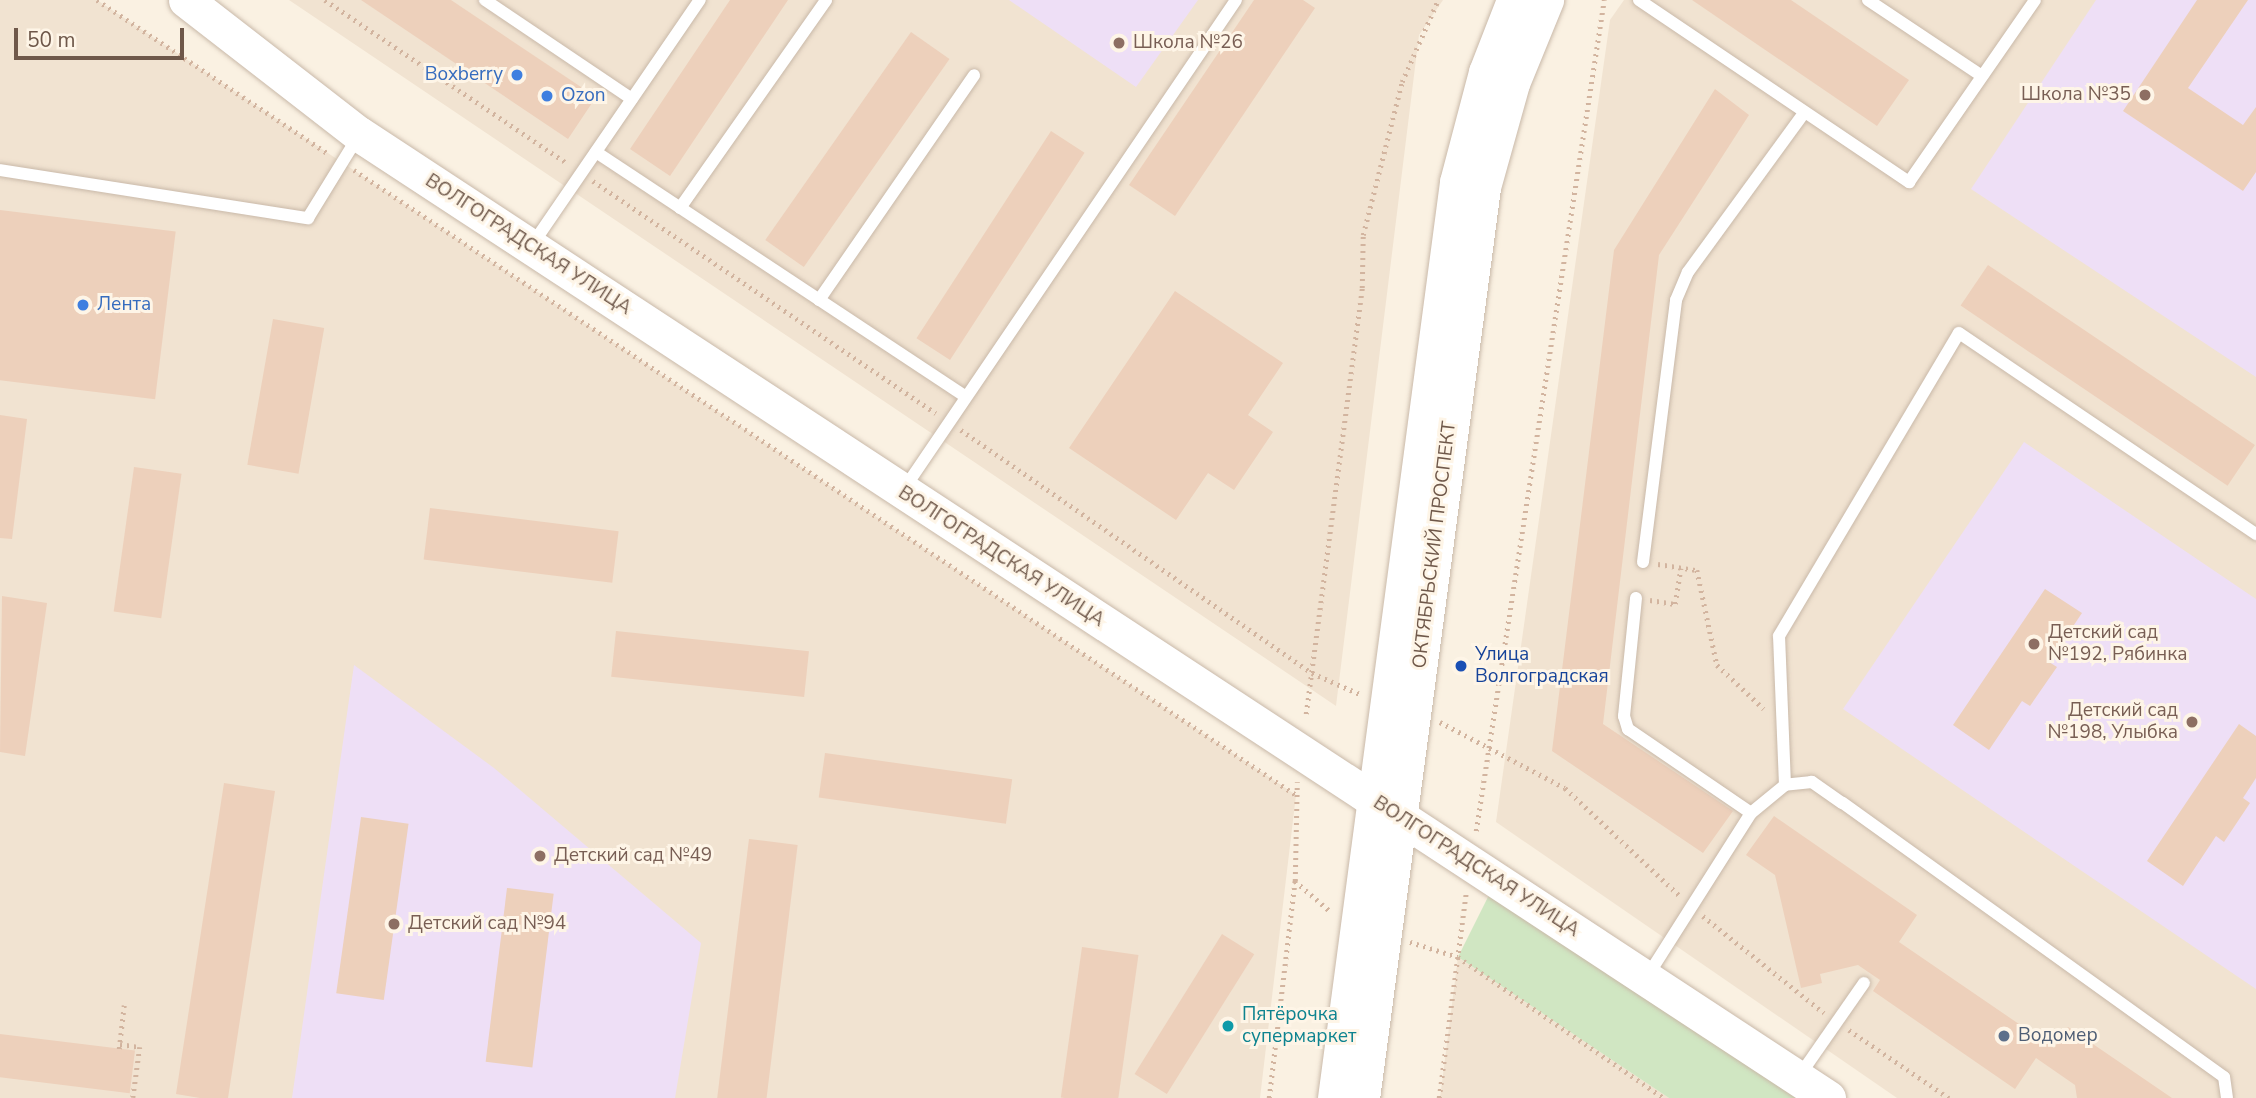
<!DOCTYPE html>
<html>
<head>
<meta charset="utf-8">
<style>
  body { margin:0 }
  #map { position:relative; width:2256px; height:1098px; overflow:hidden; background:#faf1e2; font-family:"Nunito Sans",sans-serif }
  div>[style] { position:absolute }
  .residential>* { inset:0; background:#f1e3d1 }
  .education>* { inset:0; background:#eedff6 }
  .green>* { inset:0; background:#d0e6c2 }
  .building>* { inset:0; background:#edd0bb; transform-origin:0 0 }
  .path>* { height:4.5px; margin-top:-2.25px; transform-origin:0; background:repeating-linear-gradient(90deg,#d2b49f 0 2px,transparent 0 7px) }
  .roads { filter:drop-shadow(0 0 2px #c9b9a9) drop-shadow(0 0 2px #c9b9a9) }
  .lane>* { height:12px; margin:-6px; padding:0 6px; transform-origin:6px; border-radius:6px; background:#fff }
  .secondary>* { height:35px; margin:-17.5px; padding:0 17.5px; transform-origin:17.5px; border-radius:17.5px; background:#fff }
  .dots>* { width:19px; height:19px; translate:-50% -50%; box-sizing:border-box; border:4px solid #fef5e7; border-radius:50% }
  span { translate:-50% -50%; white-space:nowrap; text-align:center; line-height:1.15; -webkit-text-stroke:6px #fef5e7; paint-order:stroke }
  .education-label { font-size:19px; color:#785e54 }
  .left { translate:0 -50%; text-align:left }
  .right { translate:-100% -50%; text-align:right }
  .shop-label { font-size:19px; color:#366cbe }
  .street-label { font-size:19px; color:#6f584a }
  .transit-label { font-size:19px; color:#164399 }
  .culture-label { font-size:19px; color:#0d838f }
  .service-label { font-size:19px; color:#4e5e75 }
  .scale { position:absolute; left:14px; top:28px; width:170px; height:32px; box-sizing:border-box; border:4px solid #6f584a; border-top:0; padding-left:9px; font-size:21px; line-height:24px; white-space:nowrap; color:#6f584a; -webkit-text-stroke:5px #fef5e7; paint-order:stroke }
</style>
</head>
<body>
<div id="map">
  <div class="residential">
    <div style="clip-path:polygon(0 0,97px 0,1296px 795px,1260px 1098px,0 1098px)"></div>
    <div style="clip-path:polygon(289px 0,1443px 0,1419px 35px,1336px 706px)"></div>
    <div style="clip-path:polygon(1624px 0,2256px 0,2256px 1098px,1897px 1098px,1496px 822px,1610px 20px)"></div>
    <div style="clip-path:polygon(1458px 957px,1669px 1098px,1440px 1098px)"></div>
  </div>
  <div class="education">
    <div style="clip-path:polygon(1009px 0,1198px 0,1136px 87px)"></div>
    <div style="clip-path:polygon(2096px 0,2256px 0,2256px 377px,1971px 189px)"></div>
    <div style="clip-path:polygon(2024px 442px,2256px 599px,2256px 989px,1843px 709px)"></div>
    <div style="clip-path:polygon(354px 665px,494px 768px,701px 943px,675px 1098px,292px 1098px)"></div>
  </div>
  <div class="green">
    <div style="clip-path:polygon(1491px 891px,1807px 1098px,1669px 1098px,1458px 957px)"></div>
  </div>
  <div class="building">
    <div style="clip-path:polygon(361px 0,451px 0,596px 97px,568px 139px)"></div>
    <div style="clip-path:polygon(730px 0,788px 0,670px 176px,630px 149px)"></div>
    <div style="clip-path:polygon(1254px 0,1303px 0,1315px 8px,1175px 216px,1129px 185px)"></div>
    <div style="clip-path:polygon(1692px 0,1791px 0,1909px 80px,1877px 126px)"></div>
    <div style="clip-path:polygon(2197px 0,2248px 0,2188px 88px,2243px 125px,2256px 107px,2256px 172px,2243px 191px,2123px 111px)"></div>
    <div style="left:911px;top:32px;width:47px;height:254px;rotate:35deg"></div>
    <div style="clip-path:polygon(1715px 89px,1749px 115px,1659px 255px,1603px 724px,1733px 811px,1703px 853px,1552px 751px,1614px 250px)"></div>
    <div style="left:1051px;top:131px;width:40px;height:247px;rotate:33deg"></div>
    <div style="left:0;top:210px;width:177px;height:169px;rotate:7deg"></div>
    <div style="left:1988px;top:265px;width:322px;height:49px;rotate:34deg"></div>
    <div style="clip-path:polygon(1175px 291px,1283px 363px,1248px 415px,1273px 432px,1234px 490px,1208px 473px,1176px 520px,1069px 448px)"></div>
    <div style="left:273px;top:319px;width:52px;height:148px;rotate:10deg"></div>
    <div style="clip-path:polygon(0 415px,27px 419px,12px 539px,0 538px)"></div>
    <div style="left:134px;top:467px;width:48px;height:146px;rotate:8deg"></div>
    <div style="left:430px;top:508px;width:190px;height:52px;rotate:7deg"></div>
    <div style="clip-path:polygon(2045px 589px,2082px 613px,2049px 662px,2057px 667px,2030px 706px,2022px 701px,1989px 750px,1953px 725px)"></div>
    <div style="clip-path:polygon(2px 596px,47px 603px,25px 756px,0 752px)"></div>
    <div style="left:616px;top:631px;width:194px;height:46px;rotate:6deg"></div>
    <div style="clip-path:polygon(2239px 724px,2256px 736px,2256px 778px,2243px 798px,2250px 803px,2224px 842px,2216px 836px,2183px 886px,2147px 861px)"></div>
    <div style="left:825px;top:753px;width:189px;height:45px;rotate:8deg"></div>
    <div style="clip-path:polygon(224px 783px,275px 791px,228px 1098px,200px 1098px,176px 1094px)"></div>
    <div style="clip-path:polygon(1774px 816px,1917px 915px,1899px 942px,2054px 1048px,2068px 1027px,2172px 1098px,2077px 1098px,2075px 1085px,2036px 1058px,2015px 1089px,1873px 991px,1880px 980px,1858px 965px,1820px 974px,1822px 983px,1801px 988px,1775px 875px,1746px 855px)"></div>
    <div style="left:361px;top:817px;width:48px;height:178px;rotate:8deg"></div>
    <div style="left:749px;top:839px;width:49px;height:261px;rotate:7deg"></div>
    <div style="left:507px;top:888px;width:47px;height:175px;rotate:7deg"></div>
    <div style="left:1222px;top:934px;width:38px;height:165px;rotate:32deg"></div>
    <div style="left:1082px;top:947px;width:57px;height:152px;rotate:8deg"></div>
    <div style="left:0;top:1034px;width:136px;height:43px;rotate:7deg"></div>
  </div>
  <div class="path">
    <div style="left:97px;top:0;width:278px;rotate:33.6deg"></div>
    <div style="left:325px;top:0;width:293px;rotate:34deg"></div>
    <div style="left:354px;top:170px;width:1130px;rotate:33.56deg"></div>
    <div style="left:593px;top:181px;width:414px;rotate:34.1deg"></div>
    <div style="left:961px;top:430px;width:427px;rotate:34.7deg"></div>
    <div style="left:1312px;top:673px;width:55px;rotate:23.7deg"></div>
    <div style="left:1658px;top:564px;width:39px;rotate:9deg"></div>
    <div style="left:1697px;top:570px;width:97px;rotate:78.1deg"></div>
    <div style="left:1717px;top:665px;width:64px;rotate:43.1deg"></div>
    <div style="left:1650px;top:600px;width:25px;rotate:9deg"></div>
    <div style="left:1675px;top:604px;width:36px;rotate:-81deg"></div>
    <div style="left:1306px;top:714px;width:430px;rotate:-82.5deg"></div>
    <div style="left:1362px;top:288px;width:53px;rotate:-88.9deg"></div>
    <div style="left:1363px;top:235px;width:158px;rotate:-75.7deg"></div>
    <div style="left:1402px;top:82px;width:90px;rotate:-66.3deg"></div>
    <div style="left:1440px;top:722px;width:141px;rotate:27.8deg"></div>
    <div style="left:1565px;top:788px;width:158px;rotate:43.2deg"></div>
    <div style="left:1476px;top:831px;width:841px;rotate:-81.24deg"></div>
    <div style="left:1295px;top:881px;width:48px;rotate:40.7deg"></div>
    <div style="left:1703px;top:916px;width:155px;rotate:38.7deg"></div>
    <div style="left:1410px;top:942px;width:50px;rotate:17.4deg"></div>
    <div style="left:1458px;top:957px;width:250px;rotate:34.4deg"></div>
    <div style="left:1849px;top:1030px;width:121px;rotate:34.2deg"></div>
    <div style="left:120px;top:1044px;width:20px;rotate:9deg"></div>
    <div style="left:140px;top:1047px;width:51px;rotate:97.8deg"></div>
    <div style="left:119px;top:1049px;width:44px;rotate:-83.5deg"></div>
    <div style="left:1269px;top:1098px;width:219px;rotate:-83.2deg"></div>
    <div style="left:1295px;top:881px;width:99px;rotate:-88.8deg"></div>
    <div style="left:1439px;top:1098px;width:206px;rotate:-82.5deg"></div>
  </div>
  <div class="roads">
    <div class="lane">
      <div style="left:485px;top:0;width:177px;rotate:34deg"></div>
      <div style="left:1639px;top:0;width:326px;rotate:34deg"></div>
      <div style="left:1909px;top:182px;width:221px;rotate:-55.3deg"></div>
      <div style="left:1868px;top:0;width:137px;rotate:33.7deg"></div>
      <div style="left:596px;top:152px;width:442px;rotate:33.5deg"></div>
      <div style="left:0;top:170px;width:312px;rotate:8.9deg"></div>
      <div style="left:308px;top:218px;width:97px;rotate:-58.4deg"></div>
      <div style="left:680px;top:208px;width:254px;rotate:-54.9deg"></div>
      <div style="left:532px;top:245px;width:297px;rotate:-55.6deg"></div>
      <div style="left:819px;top:300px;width:273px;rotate:-55.4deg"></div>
      <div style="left:904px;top:489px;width:591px;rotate:-55.83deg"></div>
      <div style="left:1643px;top:562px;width:264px;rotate:-82.8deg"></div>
      <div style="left:1676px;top:300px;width:30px;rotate:-67deg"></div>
      <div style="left:1688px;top:272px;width:197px;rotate:-53.9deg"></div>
      <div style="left:1636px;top:598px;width:119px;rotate:95.8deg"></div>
      <div style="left:1624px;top:716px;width:14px;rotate:73deg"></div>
      <div style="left:1628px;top:729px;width:149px;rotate:34.3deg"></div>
      <div style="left:1751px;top:813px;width:194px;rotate:122.4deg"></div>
      <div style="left:1751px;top:813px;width:44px;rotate:-39.5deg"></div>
      <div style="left:1800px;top:1075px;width:112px;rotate:-55.2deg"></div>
      <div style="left:2227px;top:1098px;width:21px;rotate:-98deg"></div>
      <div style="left:2224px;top:1077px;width:470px;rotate:-144.3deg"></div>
      <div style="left:1842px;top:803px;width:37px;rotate:-145deg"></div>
      <div style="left:1812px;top:782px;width:27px;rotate:174deg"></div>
      <div style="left:1785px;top:785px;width:149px;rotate:-92.3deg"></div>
      <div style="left:1779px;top:636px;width:352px;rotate:-59.3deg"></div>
      <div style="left:1959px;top:333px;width:359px;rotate:34.1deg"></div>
    </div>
    <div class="secondary">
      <div style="left:186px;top:0;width:219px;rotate:37.8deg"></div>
      <div style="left:359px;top:134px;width:1757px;rotate:33.27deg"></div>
      <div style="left:1335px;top:1098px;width:924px;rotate:-82.41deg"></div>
      <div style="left:1457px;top:182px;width:114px;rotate:-75.2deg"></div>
      <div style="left:1486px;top:72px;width:77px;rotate:-68.7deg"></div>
      <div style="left:1362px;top:1098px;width:919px;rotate:-82.43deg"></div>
      <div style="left:1483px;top:187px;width:108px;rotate:-74.4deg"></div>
      <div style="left:1512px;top:83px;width:90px;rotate:-67.7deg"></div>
    </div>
  </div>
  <div class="dots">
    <div style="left:1119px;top:43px;background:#8d6e63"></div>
    <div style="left:517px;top:75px;background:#3f7fe0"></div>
    <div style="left:2145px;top:95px;background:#8d6e63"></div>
    <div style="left:547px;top:96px;background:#3f7fe0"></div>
    <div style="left:83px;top:305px;background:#3f7fe0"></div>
    <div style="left:2034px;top:644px;background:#8d6e63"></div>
    <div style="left:1461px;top:666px;background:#1a4fb4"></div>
    <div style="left:2192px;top:722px;background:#8d6e63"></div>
    <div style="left:540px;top:856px;background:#8d6e63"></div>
    <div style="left:394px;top:924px;background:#8d6e63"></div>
    <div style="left:1228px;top:1026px;background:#0f9aa8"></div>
    <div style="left:2004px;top:1036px;background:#5c6f8a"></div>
  </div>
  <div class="education-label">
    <span class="left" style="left:1133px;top:43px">Школа №26</span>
    <span class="right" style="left:2131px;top:95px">Школа №35</span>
    <span class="left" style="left:2048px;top:644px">Детский сад<br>№192, Рябинка</span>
    <span class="right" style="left:2178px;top:722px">Детский сад<br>№198, Улыбка</span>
    <span class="left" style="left:554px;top:856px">Детский сад №49</span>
    <span class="left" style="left:408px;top:924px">Детский сад №94</span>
  </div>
  <div class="shop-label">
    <span class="right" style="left:503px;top:75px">Boxberry</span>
    <span class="left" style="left:561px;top:96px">Ozon</span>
    <span class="left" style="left:97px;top:305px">Лента</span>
  </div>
  <div class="street-label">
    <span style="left:528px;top:245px;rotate:33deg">ВОЛГОГРАДСКАЯ УЛИЦА</span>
    <span style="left:1435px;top:545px;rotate:-83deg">ОКТЯБРЬСКИЙ ПРОСПЕКТ</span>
    <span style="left:1001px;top:557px;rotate:33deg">ВОЛГОГРАДСКАЯ УЛИЦА</span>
    <span style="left:1476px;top:867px;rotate:33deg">ВОЛГОГРАДСКАЯ УЛИЦА</span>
  </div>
  <div class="transit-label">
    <span class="left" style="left:1475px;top:666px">Улица<br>Волгоградская</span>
  </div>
  <div class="culture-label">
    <span class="left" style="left:1242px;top:1026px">Пятёрочка<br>супермаркет</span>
  </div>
  <div class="service-label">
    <span class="left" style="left:2018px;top:1036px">Водомер</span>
  </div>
  <div class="scale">50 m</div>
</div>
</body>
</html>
